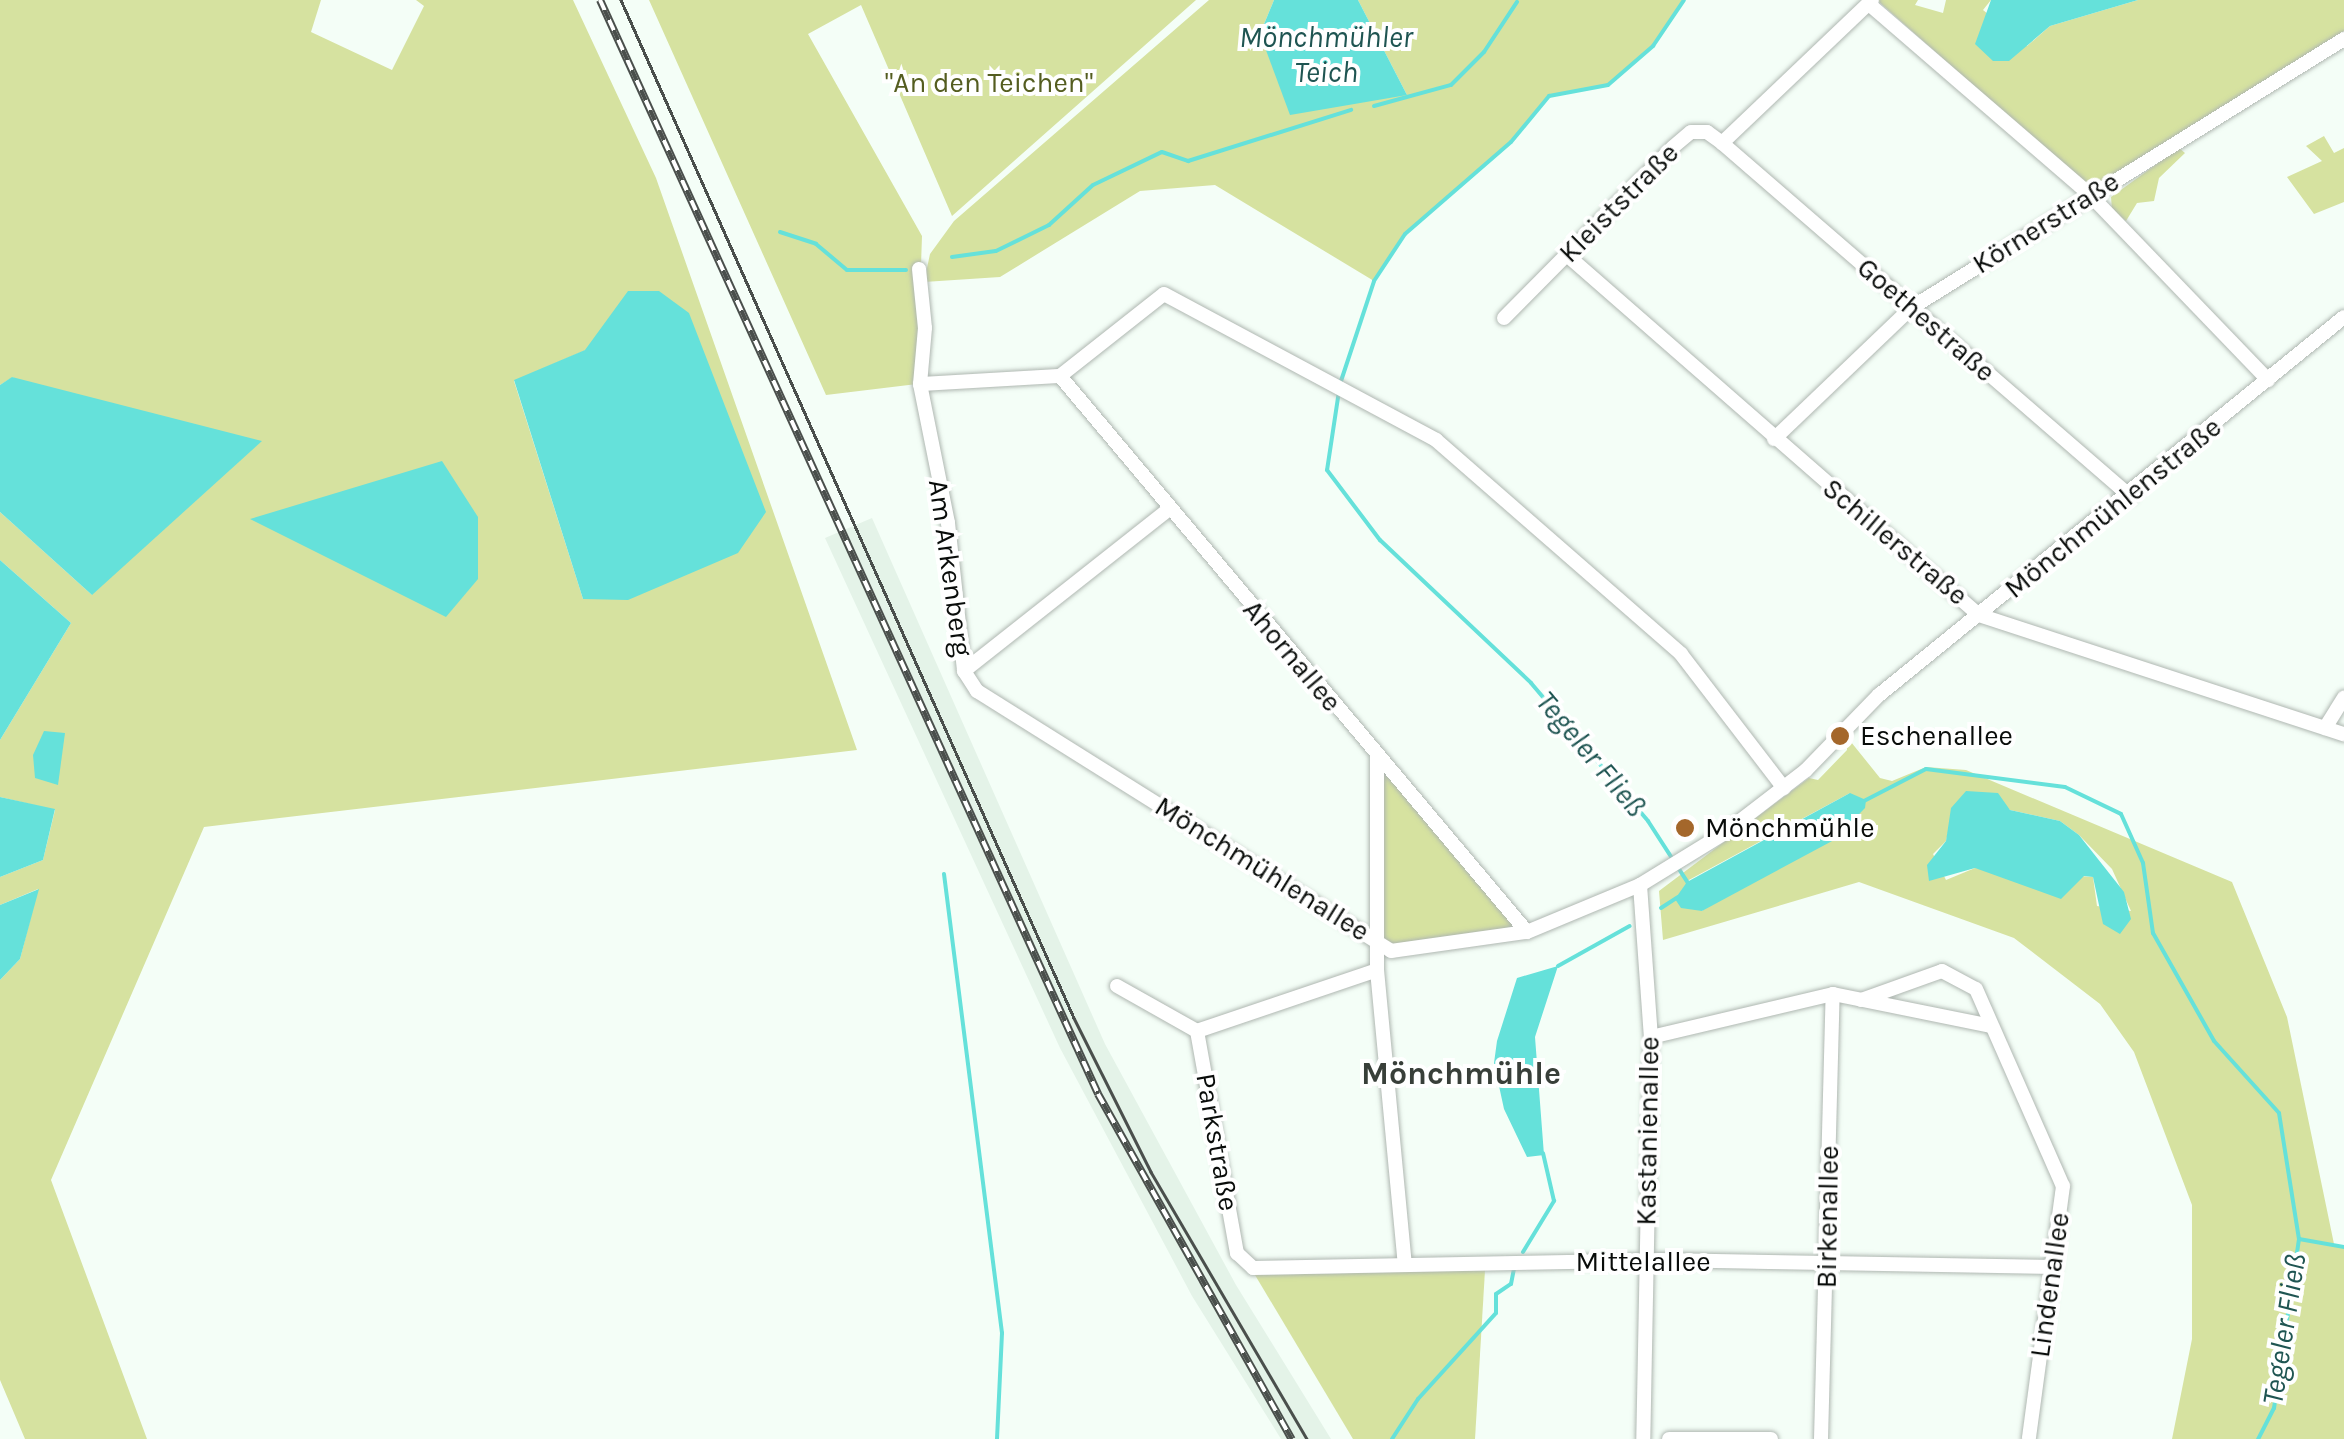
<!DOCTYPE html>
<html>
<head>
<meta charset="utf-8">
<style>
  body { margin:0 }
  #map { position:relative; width:2344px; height:1439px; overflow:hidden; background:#f4fef7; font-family:Karla,sans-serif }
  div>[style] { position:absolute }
  .built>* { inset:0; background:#e4f3e8 }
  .green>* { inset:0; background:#d6e2a0 }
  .water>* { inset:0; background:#65e1da }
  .stream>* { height:4px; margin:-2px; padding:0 2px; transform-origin:2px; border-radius:2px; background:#65e1da }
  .roads { filter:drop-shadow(0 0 2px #afb7b1) drop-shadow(0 0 2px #afb7b1) }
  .minor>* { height:14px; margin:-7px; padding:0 7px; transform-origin:7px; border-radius:7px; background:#fff }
  .tram>* { height:2.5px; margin:-1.25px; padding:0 1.25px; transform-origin:1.25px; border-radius:1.25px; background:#4a4f4c }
  .rail>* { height:8px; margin-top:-4px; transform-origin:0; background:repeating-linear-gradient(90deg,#fff 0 11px,#4a4f4c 0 22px); box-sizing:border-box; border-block:2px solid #4a4f4c }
  .dots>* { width:28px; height:28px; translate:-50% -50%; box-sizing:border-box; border:5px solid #fff; border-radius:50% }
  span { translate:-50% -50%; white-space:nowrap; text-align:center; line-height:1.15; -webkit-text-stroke:8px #fff; paint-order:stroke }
  .park-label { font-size:28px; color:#545d20 }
  .street-label { font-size:28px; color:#090c0a }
  .poi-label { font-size:28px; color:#090c0a }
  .left { translate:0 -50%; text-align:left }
  .water-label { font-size:30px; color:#1f5552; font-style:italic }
  .quarter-label { font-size:32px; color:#383f39; font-weight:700 }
</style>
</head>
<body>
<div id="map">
  <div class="built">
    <div style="clip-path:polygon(872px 518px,1105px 1044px,1236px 1285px,1331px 1439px,1281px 1439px,1192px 1296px,1060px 1048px,825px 538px)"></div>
  </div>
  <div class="green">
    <div style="clip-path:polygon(evenodd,0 0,321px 0,311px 32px,392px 70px,424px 6px,416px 0,573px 0,656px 178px,857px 750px,204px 827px,51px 1180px,147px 1439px,25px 1439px,0 1380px,0 980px,20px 959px,38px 889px,0 905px,0 877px,43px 860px,55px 810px,0 797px,0 740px,71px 623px,0 560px,0 512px,92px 595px,13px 377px,0 385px,0 0,586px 350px,583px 599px,514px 381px,586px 350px)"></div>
    <div style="clip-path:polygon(649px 0,1196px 0,952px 216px,861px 5px,808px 34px,922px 236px,917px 384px,826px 395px)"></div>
    <div style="clip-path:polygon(1209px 0,1274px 0,1260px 34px,1407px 95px,1358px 0,1684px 0,1653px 46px,1608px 85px,1549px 96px,1511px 142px,1405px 234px,1374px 281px,1215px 185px,1140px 191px,1000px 277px,924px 282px,930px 254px,954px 221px)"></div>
    <div style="clip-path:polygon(1877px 0,1918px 0,1915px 5px,1943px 13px,1946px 0,1991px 0,1983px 10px,2027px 46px,2050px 26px,2138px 0,2344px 0,2344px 31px,2091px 190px)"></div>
    <div style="clip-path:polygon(2324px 136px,2334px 153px,2344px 148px,2344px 202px,2314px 214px,2287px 177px,2322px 161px,2306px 146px)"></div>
    <div style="clip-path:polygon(2179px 148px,2185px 153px,2159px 178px,2154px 201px,2137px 203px,2126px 221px,2112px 210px,2111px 197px)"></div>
    <div style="clip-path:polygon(evenodd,1847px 737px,1880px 778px,1892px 781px,1926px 767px,1966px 770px,2232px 882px,2287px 1017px,2334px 1244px,2344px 1246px,2344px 1439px,2172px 1439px,2192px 1339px,2192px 1205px,2134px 1052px,2100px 1004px,2014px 938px,1859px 882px,1663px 940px,1659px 891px,1809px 778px,1818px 780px,1847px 750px,1847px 737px,1850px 793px,1702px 911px,1687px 881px,1850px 793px,1847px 737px,1999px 801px,2010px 810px,2060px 821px,2079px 835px,2112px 869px,2131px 911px,2097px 906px,2093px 877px,1975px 868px,1946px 880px,1933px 854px,1946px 841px,1951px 820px,1999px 801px)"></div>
    <div style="clip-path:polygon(1378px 757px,1526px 931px,1391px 950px,1377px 939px)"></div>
    <div style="clip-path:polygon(1485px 1270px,1475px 1439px,1353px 1439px,1255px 1275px)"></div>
  </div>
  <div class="water">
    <div style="clip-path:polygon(1274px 0,1358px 0,1407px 95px,1290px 115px,1260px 34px)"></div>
    <div style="clip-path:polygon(1991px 0,2138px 0,2050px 26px,2009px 61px,1993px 61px,1975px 44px)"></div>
    <div style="clip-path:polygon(628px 291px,659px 291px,689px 313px,766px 512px,738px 553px,628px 600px,583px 599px,514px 380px,585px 350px)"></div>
    <div style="clip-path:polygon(12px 377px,262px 441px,92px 595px,0 512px,0 385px)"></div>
    <div style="clip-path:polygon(442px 461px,478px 517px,478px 579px,446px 617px,250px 519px)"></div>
    <div style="clip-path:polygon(0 560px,71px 623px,0 740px)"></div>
    <div style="clip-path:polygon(44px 731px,65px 733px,58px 785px,35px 778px,33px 755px)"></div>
    <div style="clip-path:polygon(1966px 791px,1998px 793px,2010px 810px,2060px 821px,2079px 835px,2124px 892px,2131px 919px,2120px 934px,2103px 924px,2093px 877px,2084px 876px,2061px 899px,1975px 868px,1929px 881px,1927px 865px,1946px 841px,1951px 808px)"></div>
    <div style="clip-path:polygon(1850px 793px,1866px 800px,1865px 808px,1834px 840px,1702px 911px,1681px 908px,1675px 899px,1687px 882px)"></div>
    <div style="clip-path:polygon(0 797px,55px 809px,43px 860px,0 877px)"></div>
    <div style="clip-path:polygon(39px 889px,20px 959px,0 980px,0 905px)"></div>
    <div style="clip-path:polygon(1558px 966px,1535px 1037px,1544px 1155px,1527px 1157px,1504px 1109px,1494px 1063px,1497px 1041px,1517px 978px)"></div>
  </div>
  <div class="stream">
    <div style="left:1374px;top:106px;width:80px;rotate:-15.3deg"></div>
    <div style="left:1451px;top:85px;width:47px;rotate:-45deg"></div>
    <div style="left:1484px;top:52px;width:60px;rotate:-56.6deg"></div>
    <div style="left:780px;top:232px;width:38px;rotate:18deg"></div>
    <div style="left:816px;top:244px;width:40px;rotate:40deg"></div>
    <div style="left:847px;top:270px;width:59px"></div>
    <div style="left:952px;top:257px;width:44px;rotate:-7.8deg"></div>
    <div style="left:996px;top:251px;width:59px;rotate:-26.1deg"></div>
    <div style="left:1049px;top:225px;width:59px;rotate:-42.3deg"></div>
    <div style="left:1093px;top:185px;width:76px;rotate:-25.6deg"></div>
    <div style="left:1162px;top:152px;width:28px;rotate:19deg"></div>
    <div style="left:1188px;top:161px;width:171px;rotate:-17.4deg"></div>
    <div style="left:1341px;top:381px;width:105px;rotate:-71.7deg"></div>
    <div style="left:1374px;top:281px;width:56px;rotate:-56.6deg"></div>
    <div style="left:1405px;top:234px;width:140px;rotate:-41deg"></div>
    <div style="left:1511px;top:142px;width:60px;rotate:-50.4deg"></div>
    <div style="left:1549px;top:96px;width:60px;rotate:-10.6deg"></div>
    <div style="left:1608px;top:85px;width:60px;rotate:-40.9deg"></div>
    <div style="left:1653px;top:46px;width:55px;rotate:-56deg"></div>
    <div style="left:1339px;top:391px;width:80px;rotate:98.6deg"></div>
    <div style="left:1327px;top:470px;width:88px;rotate:52.9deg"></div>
    <div style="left:1380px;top:540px;width:208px;rotate:43.4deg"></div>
    <div style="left:1531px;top:683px;width:181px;rotate:49.7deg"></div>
    <div style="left:1648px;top:821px;width:74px;rotate:57.2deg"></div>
    <div style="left:1862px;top:802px;width:72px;rotate:-27.3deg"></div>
    <div style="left:1926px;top:769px;width:140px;rotate:7.4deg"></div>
    <div style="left:2065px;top:787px;width:62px;rotate:25.7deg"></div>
    <div style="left:2121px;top:814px;width:54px;rotate:65.8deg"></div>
    <div style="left:2143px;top:863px;width:71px;rotate:81.9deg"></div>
    <div style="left:2153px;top:933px;width:124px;rotate:60.5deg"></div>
    <div style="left:2214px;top:1041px;width:97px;rotate:47.9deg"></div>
    <div style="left:2279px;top:1113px;width:128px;rotate:81deg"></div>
    <div style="left:2299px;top:1239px;width:171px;rotate:98.4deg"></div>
    <div style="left:2274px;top:1408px;width:35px;rotate:117deg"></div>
    <div style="left:944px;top:874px;width:463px;rotate:82.8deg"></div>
    <div style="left:1002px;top:1333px;width:106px;rotate:92.7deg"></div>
    <div style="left:1661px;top:908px;width:20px;rotate:-33deg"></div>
    <div style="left:1558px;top:966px;width:82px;rotate:-29.1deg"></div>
    <div style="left:2299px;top:1239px;width:46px;rotate:10.1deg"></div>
    <div style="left:1523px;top:1252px;width:60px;rotate:-58.7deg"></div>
    <div style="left:1554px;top:1201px;width:49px;rotate:-102.9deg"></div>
    <div style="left:1392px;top:1439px;width:48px;rotate:-57deg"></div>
    <div style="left:1418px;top:1399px;width:116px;rotate:-47.8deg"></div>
    <div style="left:1496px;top:1313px;width:19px;rotate:-90deg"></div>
    <div style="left:1496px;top:1294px;width:18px;rotate:-34deg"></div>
    <div style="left:1511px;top:1284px;width:15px;rotate:-79deg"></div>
  </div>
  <div class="roads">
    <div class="minor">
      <div style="left:1869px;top:4px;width:292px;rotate:40.8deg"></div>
      <div style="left:2090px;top:195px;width:257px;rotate:46.1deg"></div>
      <div style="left:1722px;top:143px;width:540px;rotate:40.87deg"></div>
      <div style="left:1568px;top:256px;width:546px;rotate:41.14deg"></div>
      <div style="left:1979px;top:615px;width:384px;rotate:18.1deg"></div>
      <div style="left:919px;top:269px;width:59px;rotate:84.2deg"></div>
      <div style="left:925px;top:328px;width:56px;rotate:95.1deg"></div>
      <div style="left:920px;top:384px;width:142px;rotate:78.6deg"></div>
      <div style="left:948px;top:523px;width:149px;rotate:83.8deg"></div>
      <div style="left:964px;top:671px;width:24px;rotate:57deg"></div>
      <div style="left:977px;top:691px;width:489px;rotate:32.1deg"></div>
      <div style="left:1391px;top:951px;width:137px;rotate:-8deg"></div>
      <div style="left:1527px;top:932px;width:122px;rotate:-22.6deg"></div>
      <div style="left:1640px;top:885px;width:97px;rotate:-31.6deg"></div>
      <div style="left:1723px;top:834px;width:105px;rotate:-37.6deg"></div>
      <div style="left:1806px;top:770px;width:105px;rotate:-45.8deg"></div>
      <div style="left:1879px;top:695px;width:599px;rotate:-39.11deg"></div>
      <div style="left:1504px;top:318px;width:240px;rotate:-45.3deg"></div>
      <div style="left:1673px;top:147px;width:23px;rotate:-40deg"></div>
      <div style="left:1691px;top:132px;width:16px"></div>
      <div style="left:1707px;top:132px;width:19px;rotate:36deg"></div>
      <div style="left:1722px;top:143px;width:207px;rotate:-43.6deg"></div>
      <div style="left:1060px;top:376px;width:726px;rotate:49.97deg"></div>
      <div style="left:920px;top:384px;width:140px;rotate:-3.3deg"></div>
      <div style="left:1060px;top:376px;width:132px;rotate:-38.3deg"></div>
      <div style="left:1164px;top:294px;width:309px;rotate:28.2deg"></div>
      <div style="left:1436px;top:440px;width:325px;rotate:41.1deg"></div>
      <div style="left:1681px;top:654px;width:169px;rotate:52.5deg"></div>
      <div style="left:1774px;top:439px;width:190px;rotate:-43.7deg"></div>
      <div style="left:1911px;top:308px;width:510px;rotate:-31.85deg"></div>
      <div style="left:964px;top:671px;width:260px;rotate:-38.3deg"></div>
      <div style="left:2325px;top:728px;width:36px;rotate:-58deg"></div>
      <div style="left:1377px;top:755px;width:215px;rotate:90deg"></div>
      <div style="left:1377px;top:970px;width:295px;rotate:84.6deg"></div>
      <div style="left:1640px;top:885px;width:152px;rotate:85.9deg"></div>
      <div style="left:1651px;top:1037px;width:402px;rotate:91.1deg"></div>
      <div style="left:1117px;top:986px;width:92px;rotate:29.4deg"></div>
      <div style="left:1197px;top:1031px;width:190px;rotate:-18.7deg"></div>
      <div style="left:1861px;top:1000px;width:86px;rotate:-19.7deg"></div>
      <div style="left:1942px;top:971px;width:38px;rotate:28deg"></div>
      <div style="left:1976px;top:989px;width:215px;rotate:66.2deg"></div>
      <div style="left:2063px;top:1186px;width:255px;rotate:97.7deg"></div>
      <div style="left:1197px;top:1031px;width:226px;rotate:79.8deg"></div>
      <div style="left:1237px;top:1253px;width:22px;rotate:43deg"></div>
      <div style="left:1253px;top:1268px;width:407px;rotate:-1.1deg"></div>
      <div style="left:1660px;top:1260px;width:394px;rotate:1deg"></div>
      <div style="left:1651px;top:1037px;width:187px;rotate:-13.3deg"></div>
      <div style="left:1833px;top:994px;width:162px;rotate:11.4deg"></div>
      <div style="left:1669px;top:1439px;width:102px"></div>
      <div style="left:1821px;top:1439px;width:445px;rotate:-88.5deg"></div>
    </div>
  </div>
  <div class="tram">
    <div style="left:621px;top:0;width:1114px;rotate:66.01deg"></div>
    <div style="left:1074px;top:1018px;width:172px;rotate:63.4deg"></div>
    <div style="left:1151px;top:1172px;width:309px;rotate:59.7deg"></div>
  </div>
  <div class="rail">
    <div style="left:600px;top:0;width:1202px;rotate:65.52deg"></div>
    <div style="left:1098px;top:1094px;width:396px;rotate:60.7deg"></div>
  </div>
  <div class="dots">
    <div style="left:1840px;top:736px;background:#a4672b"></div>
    <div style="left:1685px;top:828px;background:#a4672b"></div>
  </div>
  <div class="park-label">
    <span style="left:989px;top:83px">"An den Teichen"</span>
  </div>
  <div class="street-label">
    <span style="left:1619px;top:203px;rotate:-45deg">Kleiststraße</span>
    <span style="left:2046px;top:223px;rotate:-32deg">Körnerstraße</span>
    <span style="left:1926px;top:320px;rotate:41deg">Goethestraße</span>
    <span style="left:2113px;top:508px;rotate:-39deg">Mönchmühlenstraße</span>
    <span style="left:1895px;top:542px;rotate:40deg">Schillerstraße</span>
    <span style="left:950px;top:568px;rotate:82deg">Am Arkenberg</span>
    <span style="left:1292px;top:656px;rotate:50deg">Ahornallee</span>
    <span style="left:1262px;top:869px;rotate:32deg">Mönchmühlenallee</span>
    <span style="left:1648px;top:1131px;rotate:-89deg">Kastanienallee</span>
    <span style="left:1217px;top:1142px;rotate:80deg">Parkstraße</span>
    <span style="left:1828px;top:1217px;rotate:-89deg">Birkenallee</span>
    <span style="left:1643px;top:1262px">Mittelallee</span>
    <span style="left:2050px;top:1285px;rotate:-82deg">Lindenallee</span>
  </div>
  <div class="poi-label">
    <span class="left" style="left:1860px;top:736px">Eschenallee</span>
    <span class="left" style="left:1705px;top:828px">Mönchmühle</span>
  </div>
  <div class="water-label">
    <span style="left:1326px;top:54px">Mönchmühler<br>Teich</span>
    <span style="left:1591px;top:754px;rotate:50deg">Tegeler Fließ</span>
    <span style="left:2284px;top:1329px;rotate:-81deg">Tegeler Fließ</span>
  </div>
  <div class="quarter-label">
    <span style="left:1461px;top:1074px">Mönchmühle</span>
  </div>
</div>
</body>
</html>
